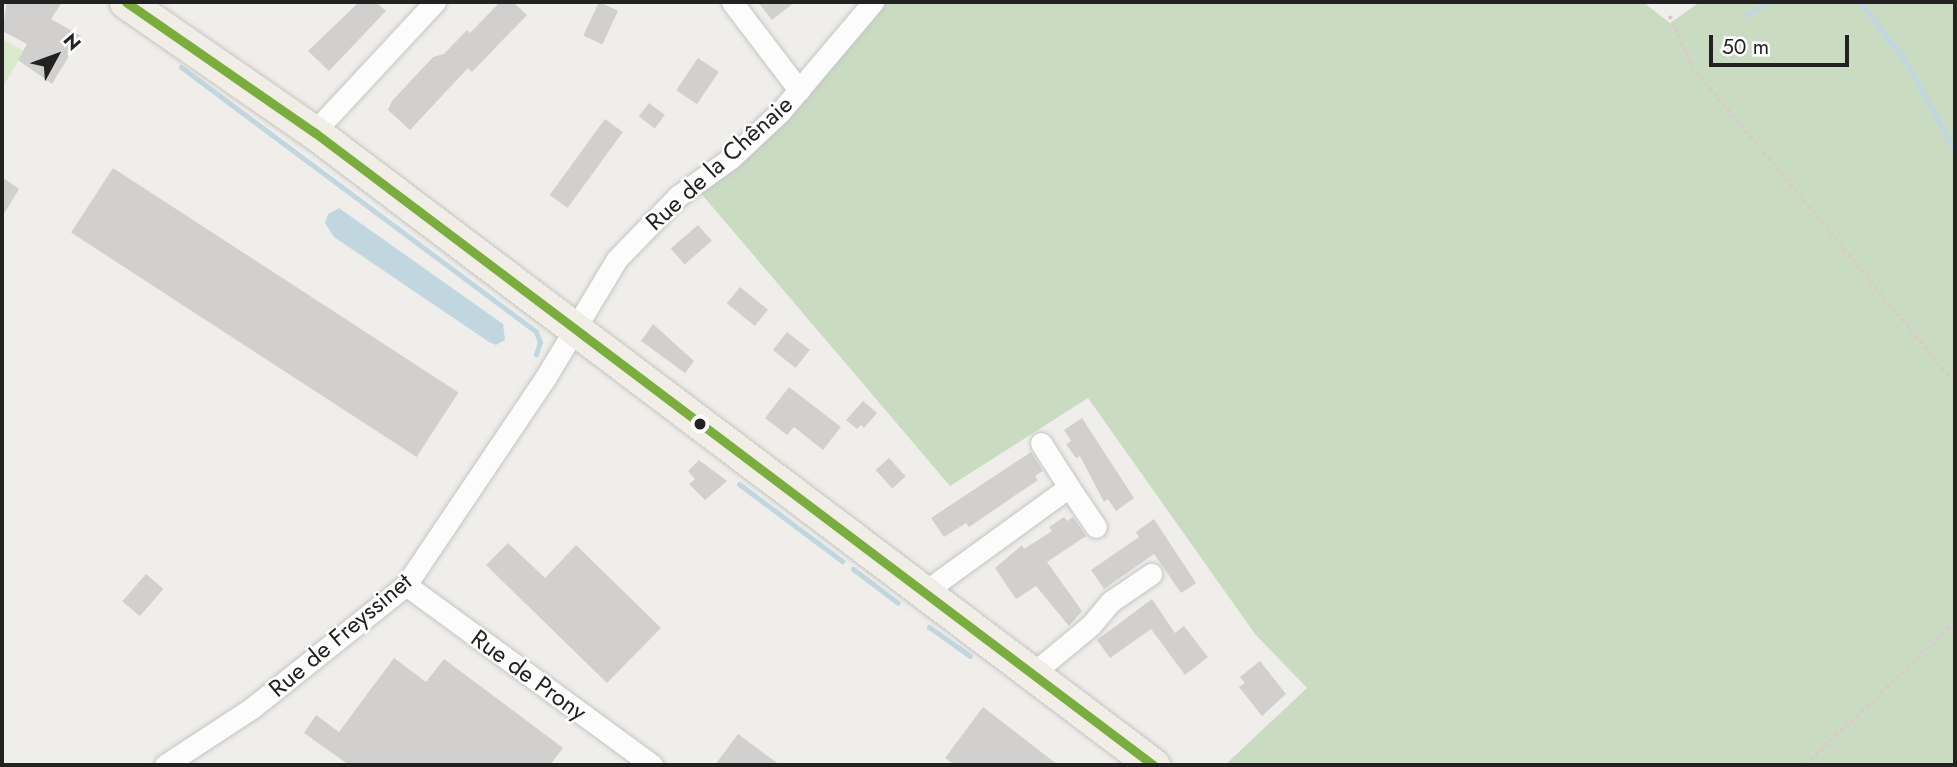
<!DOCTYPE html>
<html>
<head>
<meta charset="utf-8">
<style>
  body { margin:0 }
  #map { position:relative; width:1957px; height:767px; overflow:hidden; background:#efeeeb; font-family:Jost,sans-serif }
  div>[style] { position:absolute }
  .grass>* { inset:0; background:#daeacd }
  .forest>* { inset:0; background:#c9dcc2 }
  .water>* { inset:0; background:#c1d7e0 }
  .stream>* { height:5px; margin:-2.5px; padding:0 2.5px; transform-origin:2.5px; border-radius:2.5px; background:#c1d7e0 }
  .building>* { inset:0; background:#d2d0ce; transform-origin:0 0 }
  .path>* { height:3.5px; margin-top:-1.75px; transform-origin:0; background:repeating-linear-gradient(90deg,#d7ccc9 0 3.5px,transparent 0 7px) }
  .roads { filter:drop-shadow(0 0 2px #c5c5c3) drop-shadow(0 0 2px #c5c5c3) }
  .street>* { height:21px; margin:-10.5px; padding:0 10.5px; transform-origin:10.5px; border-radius:10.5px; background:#fdfcfc }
  .primary>* { height:33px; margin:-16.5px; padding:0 16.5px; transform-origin:16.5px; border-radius:16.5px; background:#f1eee8 }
  .bus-1>* { height:9px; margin:-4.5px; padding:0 4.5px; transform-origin:4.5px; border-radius:4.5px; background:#79ad3c }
  .dots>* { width:19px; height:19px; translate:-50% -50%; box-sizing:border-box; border:4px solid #fff; border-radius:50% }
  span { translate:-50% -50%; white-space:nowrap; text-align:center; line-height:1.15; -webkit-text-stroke:5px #fff; paint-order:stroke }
  .street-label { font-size:24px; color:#222 }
  .frame { position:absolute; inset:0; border:4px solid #222; pointer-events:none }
  .north { position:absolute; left:21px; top:21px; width:70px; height:70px; -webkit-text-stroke:5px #fff; paint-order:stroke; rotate:49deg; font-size:19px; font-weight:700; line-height:28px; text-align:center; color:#222 }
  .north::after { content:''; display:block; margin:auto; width:24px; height:32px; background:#222; clip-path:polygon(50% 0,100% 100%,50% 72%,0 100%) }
  .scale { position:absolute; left:1709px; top:35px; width:140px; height:32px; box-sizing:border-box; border:4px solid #222; border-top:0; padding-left:9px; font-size:21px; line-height:24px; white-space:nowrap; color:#222; -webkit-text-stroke:5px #fff; paint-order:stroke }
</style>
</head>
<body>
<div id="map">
  <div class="grass">
    <div style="clip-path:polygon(2px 39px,24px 51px,2px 89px)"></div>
  </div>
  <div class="forest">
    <div style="clip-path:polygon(874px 2px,1643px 2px,1670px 23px,1700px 2px,1955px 2px,1955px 765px,1225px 765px,1307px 688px,1255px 634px,1088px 398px,950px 486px,693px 184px,731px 158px)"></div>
  </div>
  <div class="water">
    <div style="clip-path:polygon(339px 208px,503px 324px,505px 340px,496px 345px,489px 342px,334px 237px,325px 223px,328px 214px)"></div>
  </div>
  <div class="stream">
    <div style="left:1860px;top:2px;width:77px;rotate:52.4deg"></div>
    <div style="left:1907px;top:63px;width:100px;rotate:61.4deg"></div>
    <div style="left:1746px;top:15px;width:26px;rotate:-31deg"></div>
    <div style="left:181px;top:67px;width:443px;rotate:36.7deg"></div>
    <div style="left:536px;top:332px;width:11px;rotate:68deg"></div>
    <div style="left:540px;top:342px;width:13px;rotate:108deg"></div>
    <div style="left:739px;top:484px;width:129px;rotate:36.8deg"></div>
    <div style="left:853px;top:569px;width:56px;rotate:37.1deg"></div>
    <div style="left:929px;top:627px;width:50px;rotate:35.3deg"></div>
  </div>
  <div class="building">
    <div style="clip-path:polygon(7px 2px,62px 2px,51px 19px,81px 36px,52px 84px,18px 60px,27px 44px,2px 31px)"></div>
    <div style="clip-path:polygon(359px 2px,376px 2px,386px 11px,329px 71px,308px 51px)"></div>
    <div style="clip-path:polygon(500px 2px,513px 2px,527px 15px,472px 72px,468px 68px,410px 130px,388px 110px,392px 101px,433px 57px,444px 54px,467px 30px,470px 33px)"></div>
    <div style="left:599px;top:2px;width:21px;height:37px;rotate:25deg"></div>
    <div style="clip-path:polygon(758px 2px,795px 2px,772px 20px)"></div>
    <div style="left:698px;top:58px;width:25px;height:39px;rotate:34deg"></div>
    <div style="left:649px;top:103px;width:20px;height:17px;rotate:37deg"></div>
    <div style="left:605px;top:119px;width:22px;height:94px;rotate:36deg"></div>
    <div style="left:113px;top:168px;width:412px;height:77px;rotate:33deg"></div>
    <div style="clip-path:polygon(2px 177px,19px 189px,2px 217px)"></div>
    <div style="left:698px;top:225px;width:21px;height:36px;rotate:49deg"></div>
    <div style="left:740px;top:287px;width:36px;height:21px;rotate:39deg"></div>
    <div style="clip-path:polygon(653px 324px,694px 361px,685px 373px,641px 341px)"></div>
    <div style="left:787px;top:332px;width:29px;height:23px;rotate:38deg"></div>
    <div style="clip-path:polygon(789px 387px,841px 427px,823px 450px,794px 427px,787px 435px,765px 418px)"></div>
    <div style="clip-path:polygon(863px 401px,877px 413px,864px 428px,861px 425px,857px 429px,846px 420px)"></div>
    <div style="clip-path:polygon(1082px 418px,1134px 498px,1116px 511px,1108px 499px,1104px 502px,1080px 456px,1076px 458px,1066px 444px,1071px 441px,1064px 430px)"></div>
    <div style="clip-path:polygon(1031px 452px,1043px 471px,1035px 476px,1038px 480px,969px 527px,966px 523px,944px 537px,931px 518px)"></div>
    <div style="left:889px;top:458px;width:25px;height:18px;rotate:48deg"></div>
    <div style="clip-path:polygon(699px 460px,727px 481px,705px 500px,689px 484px,695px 479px,688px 471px)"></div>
    <div style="clip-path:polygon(1064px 517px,1067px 521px,1073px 517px,1086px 536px,1047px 562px,1082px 611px,1069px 626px,1036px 586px,1016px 599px,995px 568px,1022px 545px,1024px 549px,1052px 531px,1049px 527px)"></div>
    <div style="clip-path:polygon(1154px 519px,1196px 583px,1181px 593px,1154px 554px,1104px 589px,1091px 570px,1139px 537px,1136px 532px)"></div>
    <div style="clip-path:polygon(508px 543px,545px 578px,576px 545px,661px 628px,607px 683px,486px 565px)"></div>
    <div style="left:146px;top:574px;width:23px;height:36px;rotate:41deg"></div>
    <div style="clip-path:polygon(1152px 599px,1175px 633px,1184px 626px,1208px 657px,1185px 675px,1151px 629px,1110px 658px,1097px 640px)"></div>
    <div style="clip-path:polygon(394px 658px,426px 682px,444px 659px,563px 748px,550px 765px,349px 765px,304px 733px,316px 715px,339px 732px)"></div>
    <div style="clip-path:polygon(1260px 661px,1286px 694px,1262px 716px,1239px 687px,1245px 683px,1240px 677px)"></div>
    <div style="clip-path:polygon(983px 707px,1058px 765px,955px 765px,945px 758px)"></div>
    <div style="clip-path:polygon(738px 734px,780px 765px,715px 765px)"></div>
  </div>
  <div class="path">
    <div style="left:1670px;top:16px;width:55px;rotate:66.3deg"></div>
    <div style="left:1692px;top:66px;width:412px;rotate:50.3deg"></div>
    <div style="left:1805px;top:765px;width:207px;rotate:-43.6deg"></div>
  </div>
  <div class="roads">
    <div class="street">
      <div style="left:732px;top:2px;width:111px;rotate:52.7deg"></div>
      <div style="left:314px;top:132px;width:178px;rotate:-47.1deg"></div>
      <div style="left:1069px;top:487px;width:48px;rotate:56deg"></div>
      <div style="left:406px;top:585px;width:305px;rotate:36.2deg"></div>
      <div style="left:923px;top:593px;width:180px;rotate:-36deg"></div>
      <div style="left:1069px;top:487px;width:52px;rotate:-122.5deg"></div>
      <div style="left:1031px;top:675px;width:78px;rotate:-39.8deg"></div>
      <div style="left:1091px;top:625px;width:30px;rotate:-50deg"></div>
      <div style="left:1110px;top:602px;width:50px;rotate:-34.3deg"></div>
      <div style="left:165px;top:765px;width:104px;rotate:-33.2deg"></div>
      <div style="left:252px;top:708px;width:197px;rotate:-38.6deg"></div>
      <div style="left:406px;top:585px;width:247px;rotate:-56.1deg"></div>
      <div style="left:544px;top:380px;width:141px;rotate:-58.9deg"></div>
      <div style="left:617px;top:259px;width:88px;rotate:-45.9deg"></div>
      <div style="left:678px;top:196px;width:65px;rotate:-35.6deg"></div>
      <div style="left:731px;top:158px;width:69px;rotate:-43.2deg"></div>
      <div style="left:781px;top:111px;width:143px;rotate:-49.8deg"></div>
    </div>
    <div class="primary">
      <div style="left:126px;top:2px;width:229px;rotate:34.7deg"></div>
      <div style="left:314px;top:132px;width:1051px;rotate:37.03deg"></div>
    </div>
  </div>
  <div class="bus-1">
    <div style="left:126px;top:2px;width:229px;rotate:34.7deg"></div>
    <div style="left:314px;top:132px;width:1051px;rotate:37.03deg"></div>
  </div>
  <div class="dots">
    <div style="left:700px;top:424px;background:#222"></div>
  </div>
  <div class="street-label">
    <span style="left:719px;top:163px;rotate:-42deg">Rue de la Chênaie</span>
    <span style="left:340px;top:635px;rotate:-40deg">Rue de Freyssinet</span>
    <span style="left:529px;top:675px;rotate:36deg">Rue de Prony</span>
  </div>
  <div class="frame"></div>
  <div class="north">N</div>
  <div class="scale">50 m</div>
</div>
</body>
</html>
